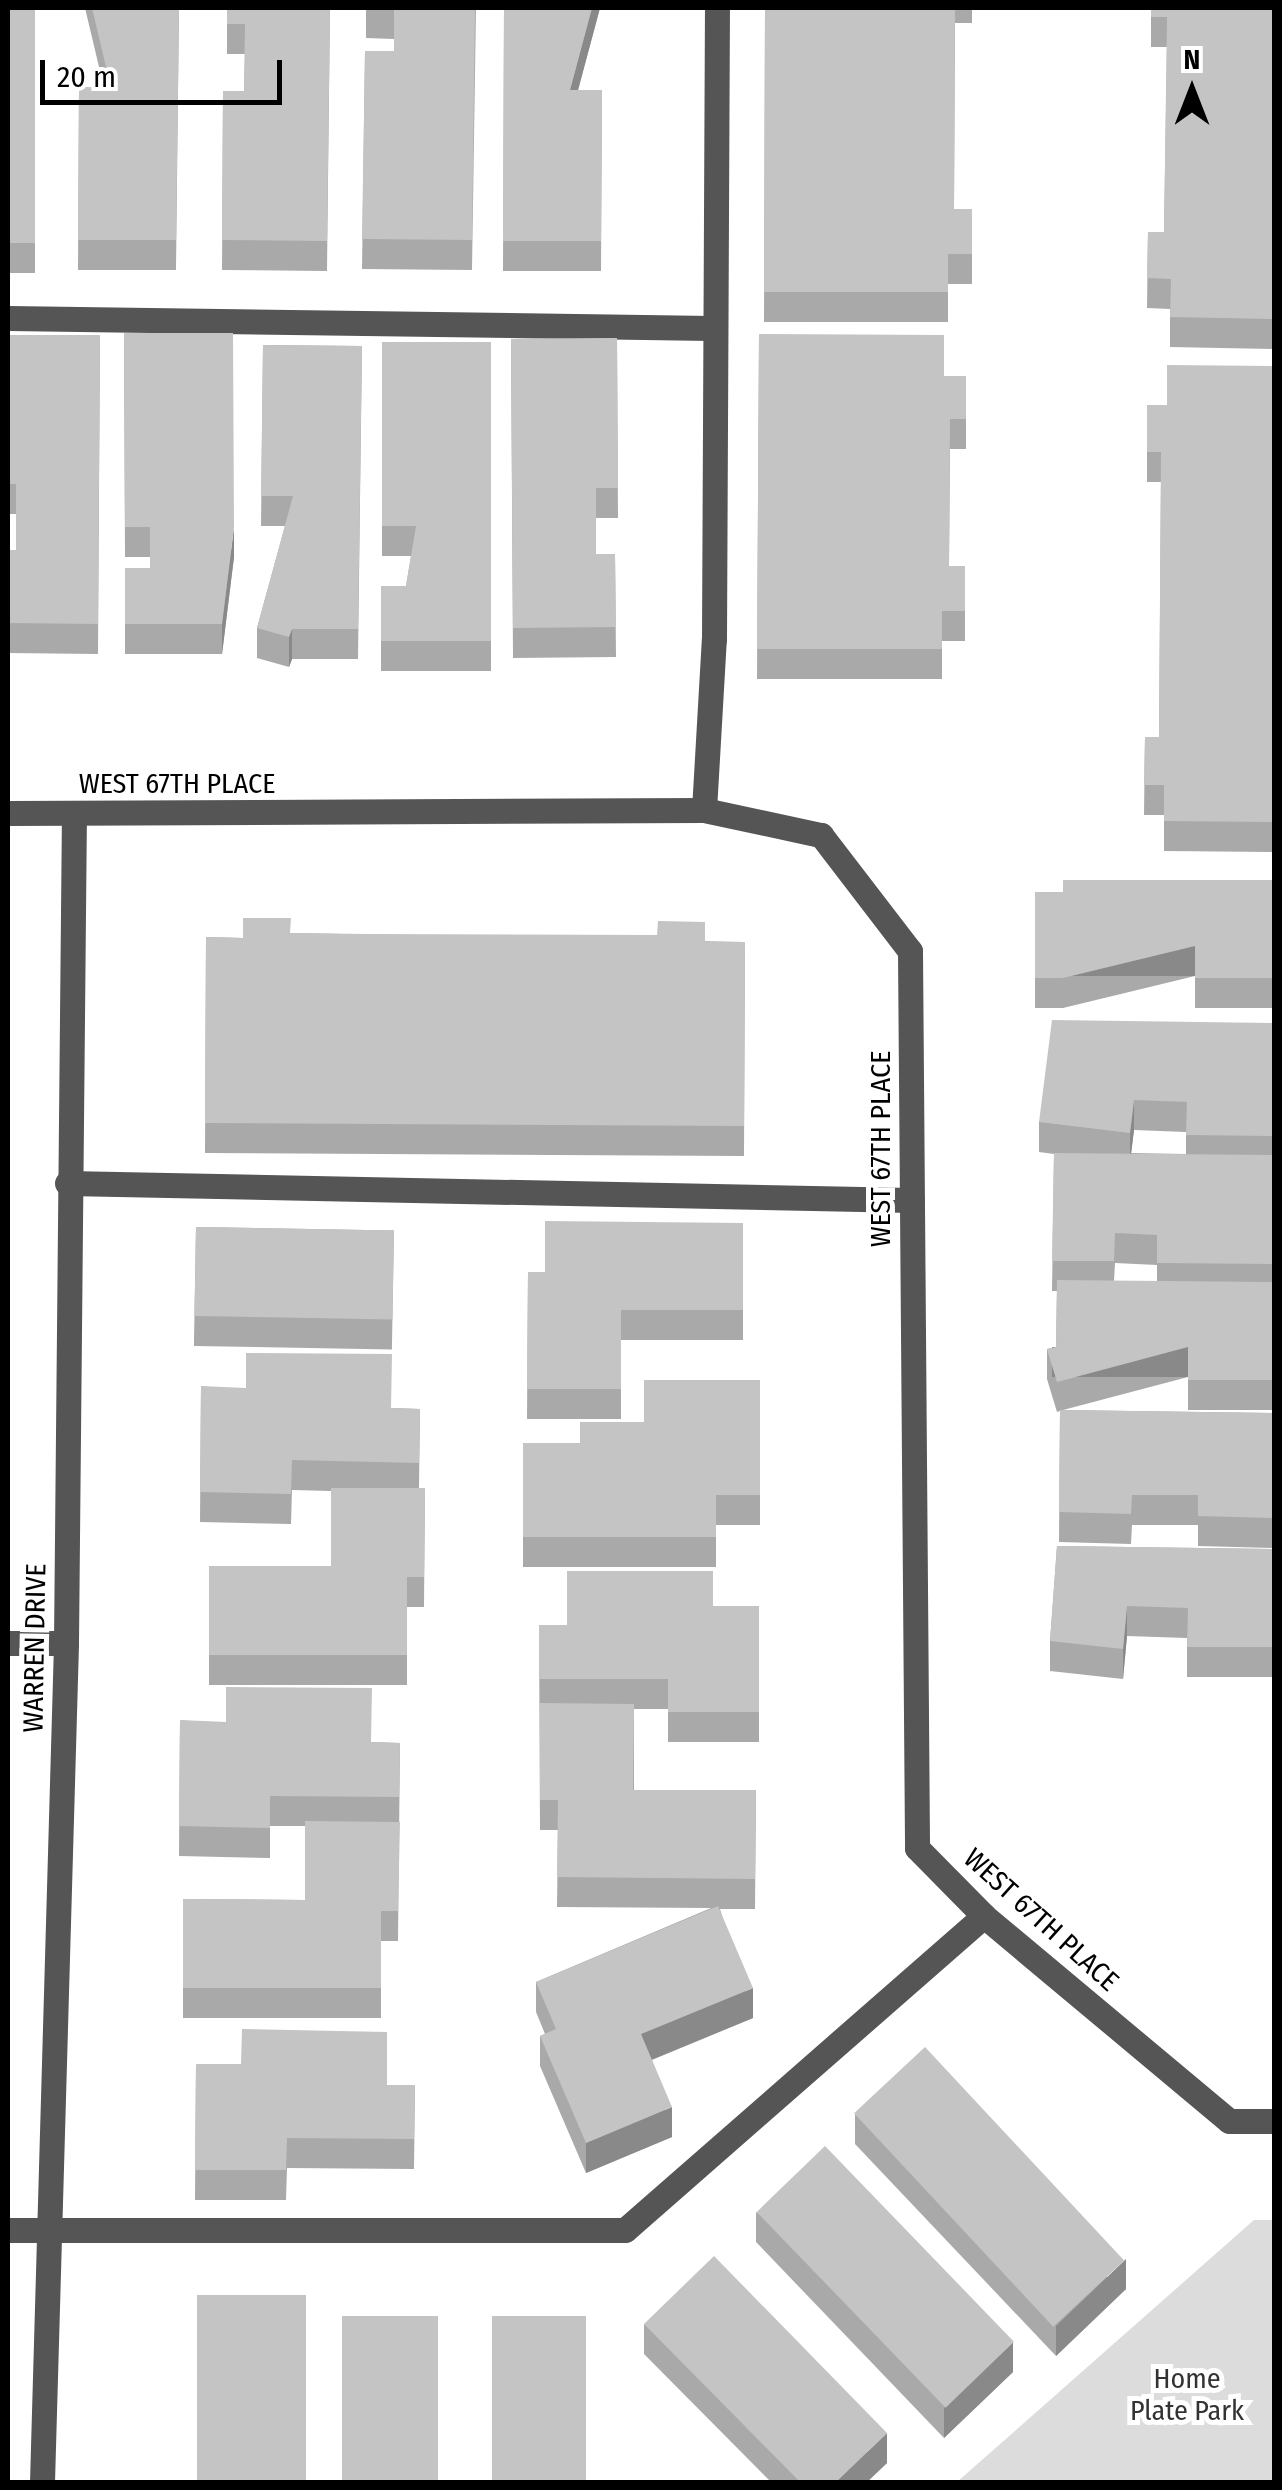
<!DOCTYPE html>
<html>
<head>
<meta charset="utf-8">
<style>
  body { margin:0 }
  #map { position:relative; width:1282px; height:2490px; overflow:hidden; background:#fff; font-family:"Fira Sans Condensed",sans-serif }
  div>[style] { position:absolute }
  .green>* { inset:0; background:#dcdcdc }
  .minor>* { height:25px; margin:-12.5px; padding:0 12.5px; transform-origin:12.5px; border-radius:12.5px; background:#555 }
  .wall>* { inset:0; background:#a9a9a9; transform-origin:0 0 }
  .shaded-wall>* { inset:0; background:#898989; transform-origin:0 0 }
  .building>* { inset:0; background:#c4c4c4; transform-origin:0 0 }
  span { translate:-50% -50%; white-space:nowrap; text-align:center; line-height:1.15; -webkit-text-stroke:10px #fff; paint-order:stroke }
  .street-label { font-size:28px; color:#000 }
  .park-label { font-size:28px; color:#333 }
  .frame { position:absolute; inset:0; border:10px solid #000; pointer-events:none }
  .north { position:absolute; left:1142px; top:40px; width:100px; height:100px; -webkit-text-stroke:8px #fff; paint-order:stroke; rotate:0deg; font-size:28px; font-weight:700; line-height:40px; text-align:center; color:#000 }
  .north::after { content:''; display:block; margin:auto; width:35px; height:45px; background:#000; clip-path:polygon(50% 0,100% 100%,50% 72%,0 100%) }
  .scale { position:absolute; left:40px; top:60px; width:242px; height:45px; box-sizing:border-box; border:5px solid #000; border-top:0; padding-left:12px; font-size:30px; line-height:35px; white-space:nowrap; color:#000; -webkit-text-stroke:8px #fff; paint-order:stroke }
</style>
</head>
<body>
<div id="map">
  <div class="green">
    <div style="clip-path:polygon(1254px 2220px,1274px 2220px,1274px 2482px,957px 2482px)"></div>
  </div>
  <div class="minor">
    <div style="left:8px;top:318px;width:703px;rotate:0.81deg"></div>
    <div style="left:704px;top:810px;width:171px;rotate:-86.7deg"></div>
    <div style="left:714px;top:639px;width:631px;rotate:-89.73deg"></div>
    <div style="left:8px;top:813px;width:696px;rotate:-0.25deg"></div>
    <div style="left:704px;top:810px;width:120px;rotate:12.1deg"></div>
    <div style="left:821px;top:835px;width:146px;rotate:52.5deg"></div>
    <div style="left:910px;top:951px;width:897px;rotate:89.55deg"></div>
    <div style="left:917px;top:1848px;width:95px;rotate:45.4deg"></div>
    <div style="left:984px;top:1916px;width:319px;rotate:39.9deg"></div>
    <div style="left:1229px;top:2121px;width:45px"></div>
    <div style="left:67px;top:1183px;width:845px;rotate:1.15deg"></div>
    <div style="left:8px;top:1643px;width:58px"></div>
    <div style="left:8px;top:2230px;width:617px"></div>
    <div style="left:625px;top:2230px;width:477px;rotate:-41.2deg"></div>
    <div style="left:42px;top:2482px;width:839px;rotate:-88.36deg"></div>
    <div style="left:66px;top:1643px;width:828px;rotate:-89.45deg"></div>
  </div>
  <div class="wall">
    <div style="left:8px;top:8px;width:27px;height:265px"></div>
    <div style="clip-path:polygon(85px 8px,179px 8px,176px 270px,78px 270px,79px 87px,104px 88px)"></div>
    <div style="clip-path:polygon(227px 8px,330px 8px,327px 271px,222px 270px,223px 91px,244px 91px,245px 54px,227px 54px)"></div>
    <div style="clip-path:polygon(366px 8px,476px 8px,472px 270px,362px 269px,365px 51px,394px 51px,394px 39px,366px 38px)"></div>
    <div style="clip-path:polygon(504px 8px,600px 8px,578px 90px,602px 90px,601px 271px,503px 271px)"></div>
    <div style="clip-path:polygon(765px 8px,972px 8px,972px 23px,955px 23px,954px 209px,972px 209px,972px 284px,948px 284px,948px 322px,764px 322px)"></div>
    <div style="clip-path:polygon(1151px 8px,1274px 8px,1274px 349px,1170px 347px,1170px 309px,1147px 308px,1148px 232px,1164px 232px,1167px 47px,1151px 47px)"></div>
    <div style="clip-path:polygon(124px 333px,234px 557px,222px 654px,125px 654px,125px 568px,150px 568px,150px 557px,125px 557px)"></div>
    <div style="clip-path:polygon(759px 334px,944px 376px,966px 376px,966px 449px,950px 449px,949px 566px,965px 566px,965px 641px,942px 641px,942px 679px,757px 679px)"></div>
    <div style="clip-path:polygon(8px 335px,100px 335px,98px 654px,8px 653px,8px 550px,16px 550px,16px 514px,8px 514px)"></div>
    <div style="clip-path:polygon(617px 338px,618px 518px,596px 518px,596px 554px,615px 554px,616px 657px,513px 658px,511px 339px)"></div>
    <div style="clip-path:polygon(382px 342px,491px 342px,491px 671px,381px 671px,381px 586px,406px 586px,411px 556px,382px 556px)"></div>
    <div style="clip-path:polygon(263px 345px,362px 346px,358px 659px,292px 659px,289px 667px,257px 658px,257px 628px,285px 526px,261px 526px)"></div>
    <div style="clip-path:polygon(1274px 366px,1274px 852px,1164px 851px,1164px 815px,1144px 815px,1145px 737px,1159px 737px,1161px 482px,1147px 482px,1147px 405px,1167px 405px)"></div>
    <div style="clip-path:polygon(1274px 880px,1274px 1008px,1195px 1008px,1195px 976px,1063px 1008px,1035px 1008px,1035px 892px,1063px 892px)"></div>
    <div style="clip-path:polygon(291px 933px,745px 942px,744px 1156px,205px 1153px,206px 937px,243px 938px)"></div>
    <div style="clip-path:polygon(evenodd,1274px 1023px,1274px 1410px,1188px 1410px,1188px 1377px,1063px 1410px,1274px 1413px,1274px 1548px,1198px 1546px,1198px 1525px,1132px 1525px,1131px 1544px,1059px 1542px,1060px 1411px,1057px 1412px,1047px 1379px,1047px 1349px,1056px 1347px,1057px 1291px,1052px 1291px,1054px 1154px,1039px 1152px,1039px 1122px,1274px 1023px,1134px 1130px,1186px 1132px,1186px 1154px,1131px 1153px,1134px 1130px,1274px 1023px,1115px 1263px,1157px 1265px,1157px 1281px,1114px 1281px,1115px 1263px)"></div>
    <div style="clip-path:polygon(743px 1223px,743px 1340px,621px 1340px,621px 1419px,527px 1419px,528px 1272px,545px 1272px)"></div>
    <div style="left:196px;top:1227px;width:198px;height:119px;rotate:1deg"></div>
    <div style="clip-path:polygon(760px 1380px,760px 1525px,716px 1525px,716px 1567px,523px 1567px,523px 1443px,580px 1443px,644px 1422px)"></div>
    <div style="clip-path:polygon(201px 1386px,392px 1408px,420px 1409px,419px 1488px,425px 1488px,424px 1607px,407px 1607px,407px 1685px,209px 1685px,209px 1566px,331px 1566px,331px 1491px,292px 1490px,291px 1524px,200px 1522px)"></div>
    <div style="clip-path:polygon(1057px 1546px,1274px 1549px,1274px 1677px,1187px 1677px,1187px 1638px,1127px 1636px,1123px 1679px,1050px 1671px,1050px 1641px)"></div>
    <div style="clip-path:polygon(713px 1606px,759px 1606px,759px 1742px,668px 1742px,668px 1709px,634px 1709px,634px 1790px,756px 1790px,755px 1909px,720px 1909px,753px 2018px,652px 2060px,672px 2137px,586px 2173px,540px 2066px,540px 2036px,545px 2034px,536px 2012px,536px 1982px,711px 1908px,557px 1907px,558px 1830px,540px 1830px,539px 1625px,567px 1625px)"></div>
    <div style="clip-path:polygon(180px 1720px,371px 1742px,400px 1743px,398px 1941px,381px 1941px,381px 2018px,183px 2018px,183px 1899px,305px 1900px,305px 1826px,270px 1826px,270px 1858px,179px 1856px)"></div>
    <div style="clip-path:polygon(196px 2064px,387px 2085px,415px 2085px,414px 2169px,287px 2168px,286px 2200px,195px 2200px)"></div>
    <div style="clip-path:polygon(855px 2114px,1126px 2289px,1056px 2356px,855px 2144px)"></div>
    <div style="clip-path:polygon(756px 2212px,1013px 2372px,944px 2438px,756px 2242px)"></div>
    <div style="clip-path:polygon(644px 2324px,887px 2463px,867px 2482px,771px 2482px,644px 2354px)"></div>
  </div>
  <div class="shaded-wall">
    <div style="clip-path:polygon(592px 8px,600px 8px,570px 120px,570px 90px)"></div>
    <div style="clip-path:polygon(234px 527px,234px 557px,222px 654px,222px 624px)"></div>
    <div style="clip-path:polygon(292px 629px,292px 659px,289px 667px,289px 637px)"></div>
    <div style="left:1195px;top:946px;width:30px;height:136px;rotate:90deg"></div>
    <div style="clip-path:polygon(1134px 1100px,1134px 1130px,1130px 1163px,1130px 1133px)"></div>
    <div style="left:1188px;top:1347px;width:30px;height:136px;rotate:90deg"></div>
    <div style="clip-path:polygon(1127px 1606px,1127px 1636px,1123px 1679px,1123px 1649px)"></div>
    <div style="clip-path:polygon(753px 1988px,753px 2018px,641px 2064px,641px 2034px)"></div>
    <div style="clip-path:polygon(672px 2107px,672px 2137px,586px 2173px,586px 2143px)"></div>
    <div style="clip-path:polygon(1126px 2259px,1126px 2289px,1056px 2356px,1056px 2326px)"></div>
    <div style="clip-path:polygon(1013px 2342px,1013px 2372px,944px 2438px,944px 2408px)"></div>
    <div style="clip-path:polygon(887px 2433px,887px 2463px,867px 2482px,836px 2482px)"></div>
  </div>
  <div class="building">
    <div style="left:8px;top:8px;width:27px;height:235px"></div>
    <div style="clip-path:polygon(92px 8px,179px 8px,176px 240px,78px 240px,79px 87px,111px 88px)"></div>
    <div style="clip-path:polygon(227px 8px,330px 8px,327px 241px,222px 240px,223px 91px,244px 91px,245px 24px,227px 24px)"></div>
    <div style="clip-path:polygon(366px 8px,475px 8px,472px 240px,362px 239px,365px 51px,394px 51px,394px 9px)"></div>
    <div style="clip-path:polygon(504px 8px,592px 8px,570px 90px,602px 90px,601px 241px,503px 241px)"></div>
    <div style="clip-path:polygon(765px 8px,955px 8px,954px 209px,972px 209px,972px 254px,948px 254px,948px 292px,764px 292px)"></div>
    <div style="clip-path:polygon(1151px 8px,1274px 8px,1274px 319px,1170px 317px,1171px 279px,1147px 278px,1148px 232px,1164px 232px,1167px 17px,1151px 17px)"></div>
    <div style="clip-path:polygon(124px 333px,233px 333px,234px 527px,222px 624px,125px 624px,125px 568px,150px 568px,150px 527px,125px 527px)"></div>
    <div style="clip-path:polygon(759px 334px,944px 335px,944px 376px,966px 376px,966px 419px,950px 419px,949px 566px,965px 566px,965px 611px,942px 611px,942px 649px,757px 649px)"></div>
    <div style="clip-path:polygon(8px 335px,100px 335px,98px 624px,8px 623px,8px 550px,16px 550px,16px 484px,8px 484px)"></div>
    <div style="clip-path:polygon(617px 338px,618px 488px,596px 488px,596px 554px,615px 554px,616px 627px,513px 628px,511px 339px)"></div>
    <div style="clip-path:polygon(382px 342px,491px 342px,491px 641px,381px 641px,381px 586px,406px 586px,416px 526px,382px 526px)"></div>
    <div style="clip-path:polygon(263px 345px,362px 346px,358px 629px,292px 629px,289px 637px,257px 628px,293px 496px,261px 496px)"></div>
    <div style="clip-path:polygon(1167px 365px,1274px 366px,1274px 822px,1164px 821px,1164px 785px,1144px 785px,1145px 737px,1159px 737px,1161px 452px,1147px 452px,1147px 405px,1167px 405px)"></div>
    <div style="clip-path:polygon(1063px 880px,1274px 880px,1274px 978px,1195px 978px,1195px 946px,1063px 978px,1035px 978px,1035px 892px,1063px 892px)"></div>
    <div style="clip-path:polygon(243px 918px,291px 918px,290px 933px,368px 934px,657px 935px,658px 921px,705px 922px,705px 942px,745px 942px,744px 1126px,205px 1123px,206px 937px,243px 938px)"></div>
    <div style="clip-path:polygon(1052px 1020px,1274px 1023px,1274px 1136px,1186px 1135px,1187px 1102px,1134px 1100px,1130px 1133px,1039px 1122px)"></div>
    <div style="clip-path:polygon(1054px 1153px,1274px 1155px,1274px 1264px,1157px 1263px,1157px 1235px,1115px 1233px,1114px 1261px,1052px 1261px)"></div>
    <div style="clip-path:polygon(545px 1221px,743px 1223px,743px 1310px,621px 1310px,621px 1389px,527px 1389px,528px 1272px,545px 1272px)"></div>
    <div style="left:196px;top:1227px;width:198px;height:89px;rotate:1deg"></div>
    <div style="clip-path:polygon(1057px 1280px,1274px 1282px,1274px 1380px,1188px 1380px,1188px 1347px,1057px 1382px,1047px 1349px,1056px 1347px)"></div>
    <div style="clip-path:polygon(246px 1353px,392px 1354px,391px 1408px,420px 1409px,419px 1463px,292px 1460px,291px 1494px,200px 1492px,201px 1386px,246px 1388px)"></div>
    <div style="clip-path:polygon(644px 1380px,760px 1380px,760px 1495px,716px 1495px,716px 1537px,523px 1537px,523px 1443px,580px 1443px,580px 1422px,644px 1422px)"></div>
    <div style="clip-path:polygon(1060px 1410px,1274px 1413px,1274px 1518px,1198px 1516px,1198px 1495px,1132px 1495px,1131px 1514px,1059px 1512px)"></div>
    <div style="clip-path:polygon(331px 1488px,425px 1488px,424px 1577px,407px 1577px,407px 1655px,209px 1655px,209px 1566px,331px 1566px)"></div>
    <div style="clip-path:polygon(1057px 1546px,1274px 1549px,1274px 1647px,1187px 1647px,1188px 1608px,1127px 1606px,1123px 1649px,1050px 1641px)"></div>
    <div style="clip-path:polygon(567px 1571px,713px 1571px,713px 1606px,759px 1606px,759px 1712px,668px 1712px,668px 1679px,539px 1679px,539px 1625px,567px 1625px)"></div>
    <div style="clip-path:polygon(226px 1687px,372px 1688px,371px 1742px,400px 1743px,399px 1797px,270px 1796px,270px 1828px,179px 1826px,180px 1720px,226px 1722px)"></div>
    <div style="clip-path:polygon(540px 1703px,634px 1704px,633px 1790px,756px 1790px,755px 1879px,557px 1877px,558px 1800px,540px 1800px)"></div>
    <div style="clip-path:polygon(305px 1821px,400px 1822px,398px 1911px,381px 1911px,381px 1988px,183px 1988px,183px 1899px,305px 1900px)"></div>
    <div style="clip-path:polygon(718px 1906px,753px 1988px,641px 2034px,672px 2107px,586px 2143px,540px 2036px,556px 2029px,536px 1982px)"></div>
    <div style="clip-path:polygon(242px 2029px,387px 2032px,387px 2085px,415px 2085px,414px 2139px,287px 2138px,286px 2170px,195px 2170px,196px 2064px,241px 2064px)"></div>
    <div style="left:925px;top:2047px;width:292px;height:97px;rotate:47deg"></div>
    <div style="left:825px;top:2146px;width:272px;height:95px;rotate:46deg"></div>
    <div style="clip-path:polygon(714px 2256px,887px 2433px,836px 2482px,800px 2482px,644px 2324px)"></div>
    <div style="left:197px;top:2295px;width:109px;height:187px"></div>
    <div style="left:342px;top:2316px;width:96px;height:166px"></div>
    <div style="left:492px;top:2316px;width:94px;height:166px"></div>
  </div>
  <div class="street-label">
    <span style="left:177px;top:784px">WEST 67TH PLACE</span>
    <span style="left:881px;top:1149px;rotate:-90deg">WEST 67TH PLACE</span>
    <span style="left:35px;top:1648px;rotate:-89deg">WARREN DRIVE</span>
    <span style="left:1041px;top:1920px;rotate:42deg">WEST 67TH PLACE</span>
  </div>
  <div class="park-label">
    <span style="left:1187px;top:2395px">Home<br>Plate Park</span>
  </div>
  <div class="frame"></div>
  <div class="north">N</div>
  <div class="scale">20 m</div>
</div>
</body>
</html>
